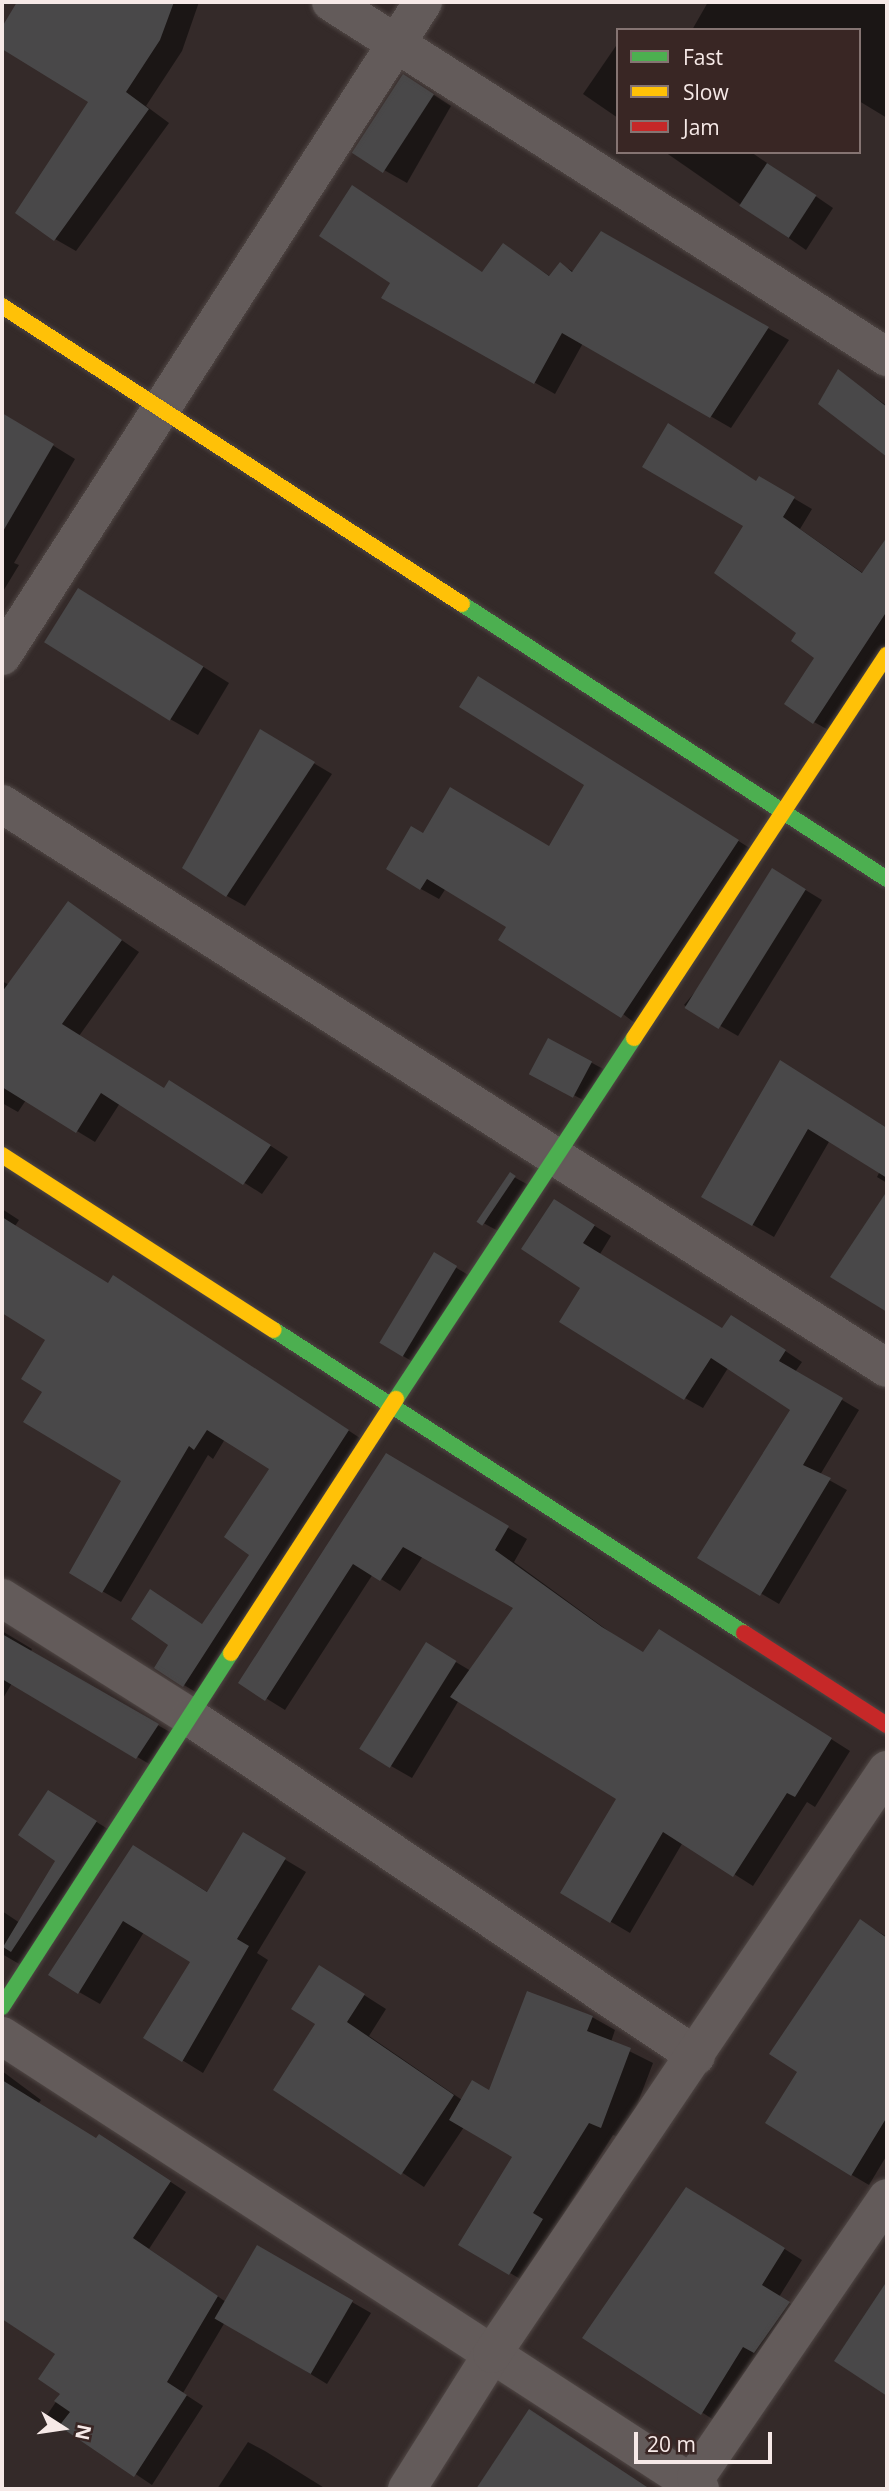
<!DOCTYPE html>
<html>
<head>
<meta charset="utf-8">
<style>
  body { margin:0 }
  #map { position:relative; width:889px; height:2491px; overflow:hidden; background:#342a29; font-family:"Open Sans",sans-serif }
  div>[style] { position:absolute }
  .shadow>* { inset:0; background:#0007; transform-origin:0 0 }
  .building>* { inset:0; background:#494849; transform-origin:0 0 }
  .roads { filter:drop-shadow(0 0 2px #504745) drop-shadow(0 0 2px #504745) }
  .street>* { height:38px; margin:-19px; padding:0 19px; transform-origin:19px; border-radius:19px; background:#635b5a }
  .fast>* { height:16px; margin:-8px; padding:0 8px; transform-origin:8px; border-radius:8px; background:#4caf50 }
  .slow>* { height:16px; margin:-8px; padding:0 8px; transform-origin:8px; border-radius:8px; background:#ffc107 }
  .jam>* { height:16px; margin:-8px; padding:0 8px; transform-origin:8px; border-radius:8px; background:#c62828 }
  span { translate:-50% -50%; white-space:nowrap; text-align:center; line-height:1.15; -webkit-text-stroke:7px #392624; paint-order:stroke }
  .frame { position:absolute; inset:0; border:4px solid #f6e9e7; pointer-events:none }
  .legend { position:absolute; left:616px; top:28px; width:245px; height:126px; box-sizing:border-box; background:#392624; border:2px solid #857472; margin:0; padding:9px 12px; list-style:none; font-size:21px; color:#f6e9e7 }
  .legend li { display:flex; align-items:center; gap:14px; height:35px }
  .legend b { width:35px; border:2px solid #857472 }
  .north { position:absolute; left:28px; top:2393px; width:70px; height:70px; -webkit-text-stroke:5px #392624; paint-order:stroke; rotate:102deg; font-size:19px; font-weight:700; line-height:28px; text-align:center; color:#f6e9e7 }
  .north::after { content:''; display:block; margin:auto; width:24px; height:32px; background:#f6e9e7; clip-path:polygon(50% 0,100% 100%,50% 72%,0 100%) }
  .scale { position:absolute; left:634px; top:2432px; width:138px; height:32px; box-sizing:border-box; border:4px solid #f6e9e7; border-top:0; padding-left:9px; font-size:21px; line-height:24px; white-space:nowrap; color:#f6e9e7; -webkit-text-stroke:5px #392624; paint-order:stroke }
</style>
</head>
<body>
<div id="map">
  <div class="shadow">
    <div style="clip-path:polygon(52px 2px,199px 2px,182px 51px,146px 106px,169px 123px,76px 251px,55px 239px,90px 101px,2px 47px,2px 30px,12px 14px,41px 31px)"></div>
    <div style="clip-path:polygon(708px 2px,887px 2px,887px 118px,859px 101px,859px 30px,692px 30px)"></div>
    <div style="clip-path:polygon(618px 43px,618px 118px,583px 94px)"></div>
    <div style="clip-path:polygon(422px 87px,451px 106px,407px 183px,354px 153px)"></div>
    <div style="clip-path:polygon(665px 152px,751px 152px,833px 208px,806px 250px)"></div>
    <div style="clip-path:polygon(601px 233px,789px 340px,731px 428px,583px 343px,555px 394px,383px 297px,483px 273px,503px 245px,551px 277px,560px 264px,574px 272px)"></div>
    <div style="clip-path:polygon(839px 372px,887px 406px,887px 455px,820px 404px)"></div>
    <div style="clip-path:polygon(2px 414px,75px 459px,14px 563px,19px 565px,2px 593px)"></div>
    <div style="clip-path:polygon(759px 478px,812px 509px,800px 529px,887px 590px,887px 648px,832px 732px,814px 722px,817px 657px,798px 633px,745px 525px)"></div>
    <div style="clip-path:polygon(105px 605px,229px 683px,198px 735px,142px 703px)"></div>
    <div style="clip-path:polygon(497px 689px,756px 852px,640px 1027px,508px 926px,446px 888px,439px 899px,421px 889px,424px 835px,550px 848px,587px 784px)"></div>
    <div style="clip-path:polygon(261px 732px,332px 774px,245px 906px,227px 896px)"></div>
    <div style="clip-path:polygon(789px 880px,822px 900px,738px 1036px,684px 1005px)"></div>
    <div style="clip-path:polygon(68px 903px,139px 952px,79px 1036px,165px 1090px,188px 1093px,288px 1157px,262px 1194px,120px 1103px,95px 1142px,26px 1100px,18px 1112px,2px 1103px,2px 981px,9px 985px)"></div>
    <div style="left:549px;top:1040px;width:69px;height:37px;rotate:28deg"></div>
    <div style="clip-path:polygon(801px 1075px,887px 1128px,887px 1183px,877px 1177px,880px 1171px,830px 1140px,774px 1237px,703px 1196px)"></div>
    <div style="left:510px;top:1175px;width:27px;height:55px;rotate:28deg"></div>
    <div style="clip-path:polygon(887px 1194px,887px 1310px,833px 1276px)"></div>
    <div style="clip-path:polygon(2px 1209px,19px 1220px,15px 1226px,109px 1285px,132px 1288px,366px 1442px,202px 1696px,156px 1668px,204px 1626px,252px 1554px,272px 1468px,225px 1439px,213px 1459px,208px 1455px,121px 1602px,71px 1573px,123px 1481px,47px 1340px,2px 1311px)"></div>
    <div style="clip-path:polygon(572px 1212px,611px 1236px,600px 1254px,723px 1330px,749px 1327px,802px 1362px,795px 1372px,859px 1410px,820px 1475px,847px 1490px,779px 1604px,699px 1557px,792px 1410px,728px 1368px,703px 1408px,685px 1398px,583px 1287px)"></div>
    <div style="left:435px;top:1255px;width:43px;height:103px;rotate:31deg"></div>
    <div style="clip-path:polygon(387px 1456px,527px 1539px,514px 1562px,622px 1641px,644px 1654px,678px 1642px,850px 1751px,815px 1807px,807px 1802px,753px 1886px,683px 1842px,630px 1933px,562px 1893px,619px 1799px,459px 1700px,412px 1778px,363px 1750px,427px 1645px,471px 1671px,515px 1608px,423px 1556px,400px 1591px,373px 1574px,285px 1710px,240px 1682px)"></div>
    <div style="clip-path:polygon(2px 1631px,32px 1649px,30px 1653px,177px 1736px,156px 1768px,12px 1683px,2px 1700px)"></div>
    <div style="clip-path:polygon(67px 1803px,114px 1833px,26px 1968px,2px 1954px,2px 1911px,20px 1923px,58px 1861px)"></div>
    <div style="clip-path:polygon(134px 1847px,209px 1893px,264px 1847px,306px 1872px,257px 1953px,268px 1960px,203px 2073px,145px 2037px,192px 1961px,144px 1932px,100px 2004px,79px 1992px)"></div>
    <div style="clip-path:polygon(861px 1921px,887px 1937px,887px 2155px,869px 2185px,852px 2175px,799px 2071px)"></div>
    <div style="clip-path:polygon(342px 1981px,386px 2009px,369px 2036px,462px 2100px,490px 2093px,592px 2017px,615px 2030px,611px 2042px,653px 2063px,624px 2139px,613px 2135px,555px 2228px,532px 2286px,461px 2244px,514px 2157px,464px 2127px,424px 2187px,275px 2089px)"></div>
    <div style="clip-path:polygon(2px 2071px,41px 2100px,38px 2104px,97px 2140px,116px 2146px,186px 2192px,149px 2249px,226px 2302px,258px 2248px,371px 2313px,327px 2384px,225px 2322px,183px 2393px,203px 2406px,152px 2485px,47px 2415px,62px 2393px,58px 2353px,2px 2317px)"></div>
    <div style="clip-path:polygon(705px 2199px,802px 2260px,779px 2297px,807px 2313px,720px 2424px,585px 2337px)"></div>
    <div style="clip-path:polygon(248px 2442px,265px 2451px,326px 2489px,217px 2489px)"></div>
  </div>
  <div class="building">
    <div style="clip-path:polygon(17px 2px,174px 2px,160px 40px,126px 92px,149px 109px,54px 241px,15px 213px,88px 102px,2px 49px,2px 27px)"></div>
    <div style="left:403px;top:74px;width:37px;height:94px;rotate:33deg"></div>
    <div style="left:767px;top:163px;width:59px;height:51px;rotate:33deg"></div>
    <div style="clip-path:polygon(352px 185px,482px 272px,503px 243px,549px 276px,560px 262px,572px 272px,601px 231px,769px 327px,710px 418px,562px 333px,534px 384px,381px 298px,390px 283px,319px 236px)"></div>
    <div style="clip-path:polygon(838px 369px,887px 407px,887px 457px,818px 404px)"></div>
    <div style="clip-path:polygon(2px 413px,54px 444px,2px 533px)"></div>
    <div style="clip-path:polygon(668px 423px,756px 481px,759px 476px,795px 497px,783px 517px,862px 573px,887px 537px,887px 611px,813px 724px,784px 704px,814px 658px,791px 641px,796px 633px,714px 573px,743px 526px,642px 467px)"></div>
    <div style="left:78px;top:588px;width:148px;height:64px;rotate:32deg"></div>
    <div style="clip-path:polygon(478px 676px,739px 840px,621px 1018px,498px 940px,506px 927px,427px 879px,420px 890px,386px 869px,411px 826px,423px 833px,450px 787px,549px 846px,584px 785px,459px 707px)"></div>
    <div style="clip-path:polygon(260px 729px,315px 762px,226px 897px,182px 868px)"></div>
    <div style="left:772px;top:868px;width:40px;height:165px;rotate:32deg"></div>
    <div style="clip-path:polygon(68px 901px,122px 940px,62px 1024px,164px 1088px,169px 1080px,271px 1145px,243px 1185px,101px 1093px,76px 1133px,2px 1087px,2px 992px)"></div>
    <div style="left:548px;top:1038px;width:50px;height:41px;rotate:28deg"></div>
    <div style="clip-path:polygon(780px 1060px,887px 1128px,887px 1178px,808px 1129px,752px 1226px,701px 1197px)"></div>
    <div style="left:510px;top:1172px;width:7px;height:60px;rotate:34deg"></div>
    <div style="clip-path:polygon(887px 1191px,887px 1312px,830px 1277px)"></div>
    <div style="clip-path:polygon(554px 1199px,595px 1225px,583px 1243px,722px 1328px,731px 1315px,786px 1350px,779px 1361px,843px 1398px,803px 1465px,831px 1478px,760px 1596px,697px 1558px,790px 1410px,711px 1358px,684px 1400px,559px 1322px,580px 1288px,521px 1249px)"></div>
    <div style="clip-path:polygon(2px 1217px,108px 1283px,113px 1275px,349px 1430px,183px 1687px,154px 1668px,168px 1645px,131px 1619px,150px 1589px,202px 1624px,249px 1555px,224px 1537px,269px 1469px,207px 1430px,194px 1450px,189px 1446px,102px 1593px,69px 1573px,121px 1481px,23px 1422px,42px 1392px,21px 1379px,45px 1340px,2px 1313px)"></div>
    <div style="left:434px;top:1252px;width:27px;height:106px;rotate:31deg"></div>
    <div style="clip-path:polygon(386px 1453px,509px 1526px,495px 1550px,602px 1627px,643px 1652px,659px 1629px,832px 1738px,795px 1797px,787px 1793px,733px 1877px,663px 1832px,610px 1923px,560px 1893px,616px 1799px,450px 1697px,513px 1608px,403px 1547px,380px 1581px,353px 1564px,265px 1701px,238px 1683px)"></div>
    <div style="clip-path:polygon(2px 1634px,159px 1724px,136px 1759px,2px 1679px)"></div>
    <div style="left:426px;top:1642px;width:36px;height:126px;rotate:32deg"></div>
    <div style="clip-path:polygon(48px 1790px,97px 1821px,11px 1952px,3px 1947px,55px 1861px,18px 1835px)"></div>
    <div style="clip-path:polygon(243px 1832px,286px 1858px,237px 1939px,249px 1946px,182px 2062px,143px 2038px,190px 1962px,123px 1921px,78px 1994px,48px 1975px,133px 1845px,207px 1892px)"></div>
    <div style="clip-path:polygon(860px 1919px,887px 1938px,887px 2117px,851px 2176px,765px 2123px,797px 2072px,769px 2054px)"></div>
    <div style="clip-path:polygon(319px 1965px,365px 1994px,347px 2022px,454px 2095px,401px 2175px,273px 2090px,315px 2024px,291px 2009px)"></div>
    <div style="clip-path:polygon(527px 1991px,593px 2016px,587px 2031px,631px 2048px,601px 2128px,589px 2123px,533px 2213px,543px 2219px,509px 2275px,458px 2245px,512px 2157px,449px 2120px,472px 2080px,489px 2090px)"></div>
    <div style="clip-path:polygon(2px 2080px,96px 2138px,99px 2134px,171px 2181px,133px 2238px,218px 2296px,167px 2382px,187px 2395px,134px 2477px,59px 2426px,70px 2412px,54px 2401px,60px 2394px,38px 2379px,55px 2354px,2px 2319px)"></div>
    <div style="clip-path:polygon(686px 2187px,785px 2248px,762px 2285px,790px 2302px,754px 2353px,743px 2347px,701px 2415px,582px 2338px)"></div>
    <div style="left:257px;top:2245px;width:111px;height:85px;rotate:30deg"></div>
    <div style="clip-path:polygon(887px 2281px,887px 2396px,834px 2361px)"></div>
    <div style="clip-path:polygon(529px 2409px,650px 2489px,476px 2489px)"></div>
  </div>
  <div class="roads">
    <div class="street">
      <div style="left:331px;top:2px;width:660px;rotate:32.56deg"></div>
      <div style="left:2px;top:656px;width:778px;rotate:-57.23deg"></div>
      <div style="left:2px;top:804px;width:1049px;rotate:32.51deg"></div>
      <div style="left:2px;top:1598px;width:222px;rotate:32.3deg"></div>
      <div style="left:190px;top:1717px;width:609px;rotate:33.82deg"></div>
      <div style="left:2px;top:2036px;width:832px;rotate:32.98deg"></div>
      <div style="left:696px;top:2477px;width:338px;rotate:-55.6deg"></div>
      <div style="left:407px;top:2489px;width:160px;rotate:-57.8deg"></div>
      <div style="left:492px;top:2354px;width:705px;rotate:-55.93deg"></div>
    </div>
    <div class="fast">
      <div style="left:462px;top:604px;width:506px;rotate:32.91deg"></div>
      <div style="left:274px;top:1330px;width:559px;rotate:32.81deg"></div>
      <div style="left:396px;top:1399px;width:432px;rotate:-56.6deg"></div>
      <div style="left:2px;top:2007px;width:422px;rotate:-57.1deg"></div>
    </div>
    <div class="slow">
      <div style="left:2px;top:306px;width:548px;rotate:32.94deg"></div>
      <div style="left:634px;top:1038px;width:459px;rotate:-56.6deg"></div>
      <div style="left:2px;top:1155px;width:323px;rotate:32.8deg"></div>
      <div style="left:231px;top:1653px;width:303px;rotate:-57deg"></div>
    </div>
    <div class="jam">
      <div style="left:744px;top:1633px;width:170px;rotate:32.8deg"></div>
    </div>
  </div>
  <div class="frame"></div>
  <ul class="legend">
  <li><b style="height:9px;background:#4caf50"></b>Fast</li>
  <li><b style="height:9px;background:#ffc107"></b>Slow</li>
  <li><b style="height:9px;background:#c62828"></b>Jam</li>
  </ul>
  <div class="north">N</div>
  <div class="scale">20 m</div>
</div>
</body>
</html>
